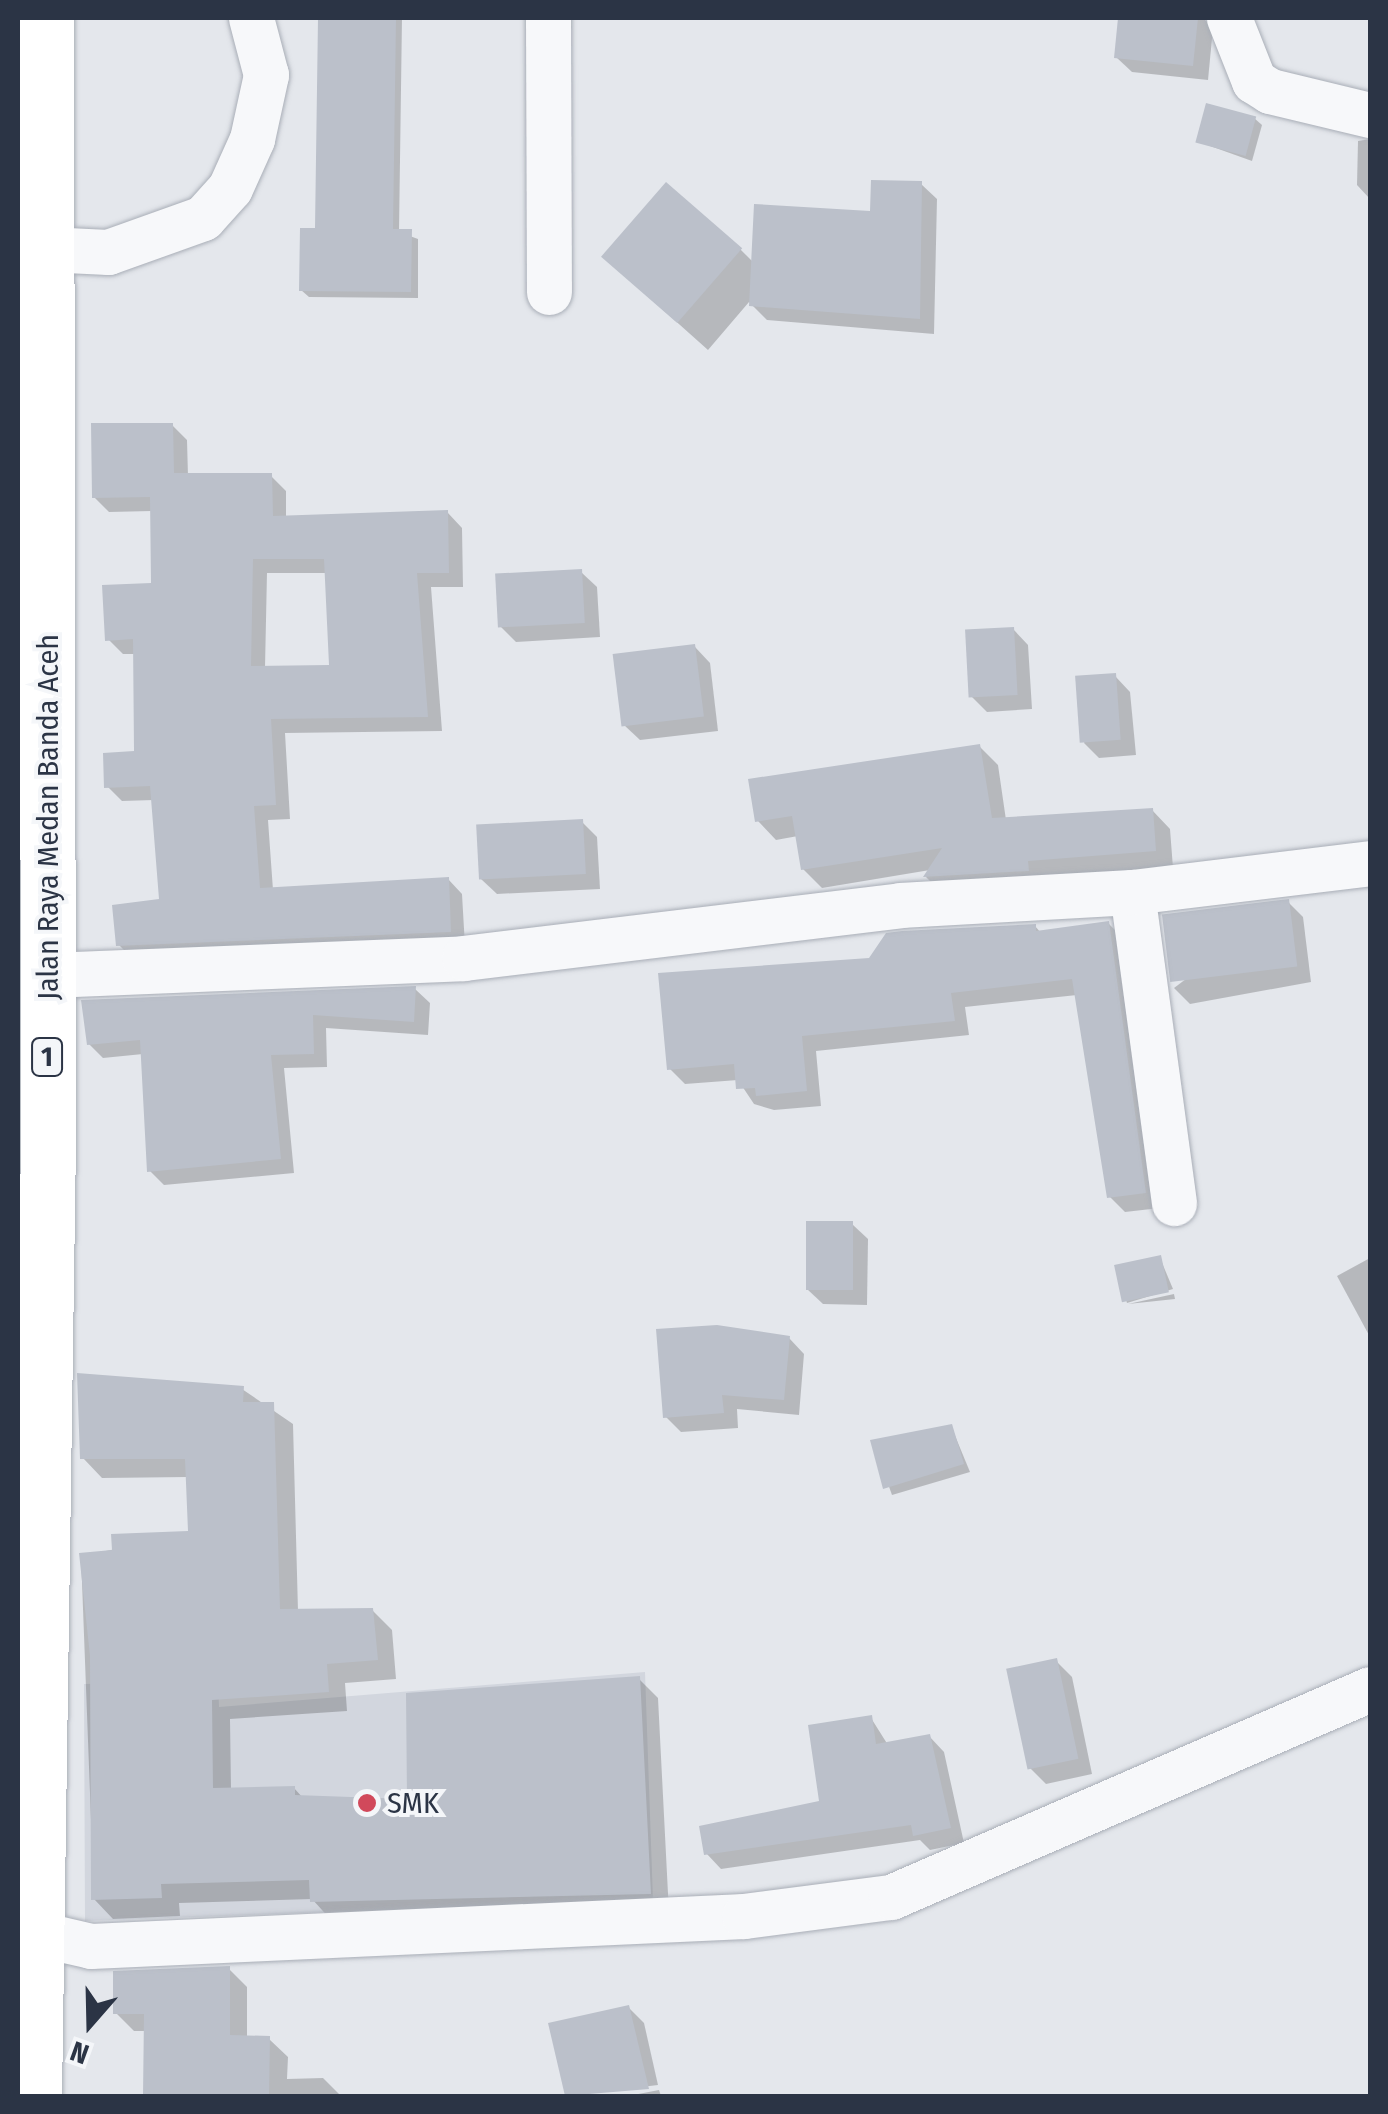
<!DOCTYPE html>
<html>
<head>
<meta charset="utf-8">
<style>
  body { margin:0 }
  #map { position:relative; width:1388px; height:2114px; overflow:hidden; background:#e4e7ec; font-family:"Fira Sans Condensed",sans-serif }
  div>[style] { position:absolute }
  .built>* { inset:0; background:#d2d6de }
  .shadow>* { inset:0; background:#0003 }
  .building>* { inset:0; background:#bbc0ca; transform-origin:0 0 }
  .roads { filter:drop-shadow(0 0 2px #a9aeb7) drop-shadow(0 0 2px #a9aeb7) }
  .minor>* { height:45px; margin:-22.5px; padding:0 22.5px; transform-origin:22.5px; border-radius:22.5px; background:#f7f8fa }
  .highway>* { height:55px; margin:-27.5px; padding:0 27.5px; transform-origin:27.5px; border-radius:27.5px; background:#fff }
  .dots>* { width:28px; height:28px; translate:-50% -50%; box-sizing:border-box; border:5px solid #f4f6f9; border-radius:50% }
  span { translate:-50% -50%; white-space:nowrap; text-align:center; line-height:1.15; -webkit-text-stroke:8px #f4f6f9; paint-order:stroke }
  .shield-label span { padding:2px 8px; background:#f4f6f9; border:2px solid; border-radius:8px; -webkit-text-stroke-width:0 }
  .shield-label { font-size:28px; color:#2b3445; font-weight:700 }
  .street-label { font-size:30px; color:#2b3445 }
  .poi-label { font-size:30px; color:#2b3445 }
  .left { translate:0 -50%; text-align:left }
  .frame { position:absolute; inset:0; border:20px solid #2b3445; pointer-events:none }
  .north { position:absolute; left:40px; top:1974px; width:100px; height:100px; -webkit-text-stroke:8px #f4f6f9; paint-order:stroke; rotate:200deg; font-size:28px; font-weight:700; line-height:40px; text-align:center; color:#2b3445 }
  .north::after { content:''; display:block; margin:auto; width:35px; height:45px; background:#2b3445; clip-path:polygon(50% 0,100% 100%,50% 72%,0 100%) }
</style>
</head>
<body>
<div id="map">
  <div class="built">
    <div style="clip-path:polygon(645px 1672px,653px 1900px,85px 1921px,84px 1684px,218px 1681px,219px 1707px)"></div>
  </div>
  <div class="shadow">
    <div style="clip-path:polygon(320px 18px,402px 18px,399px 232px,418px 239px,418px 298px,309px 297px,301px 290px,318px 231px)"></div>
    <div style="clip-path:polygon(1120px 18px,1203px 18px,1213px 28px,1208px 80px,1132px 72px,1116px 57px)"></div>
    <div style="clip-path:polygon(1254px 118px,1262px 125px,1252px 161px,1199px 142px)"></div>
    <div style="clip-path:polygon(1370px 139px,1370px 199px,1357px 185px,1358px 141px)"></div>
    <div style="clip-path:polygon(921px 184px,937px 199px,934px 334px,767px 320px,749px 302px,708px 350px,605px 258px,740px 249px,753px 262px,873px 213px)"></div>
    <div style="clip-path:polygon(evenodd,172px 425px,187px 440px,188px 476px,271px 476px,286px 491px,286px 519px,448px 513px,462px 528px,463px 587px,431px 587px,442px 731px,285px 733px,290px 819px,268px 820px,273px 890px,448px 879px,462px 894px,465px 946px,134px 960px,119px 945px,162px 901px,154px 800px,122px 801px,107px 786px,136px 754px,135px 654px,123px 654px,108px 639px,154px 585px,152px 511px,109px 512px,94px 497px,172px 425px,267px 573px,327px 573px,331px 668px,265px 668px,267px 573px)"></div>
    <div style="clip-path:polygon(581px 572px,597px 587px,600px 637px,516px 642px,500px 626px)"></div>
    <div style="clip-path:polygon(1013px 629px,1028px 645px,1032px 709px,987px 712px,971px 696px)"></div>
    <div style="clip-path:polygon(695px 647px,710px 663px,718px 731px,640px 740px,624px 725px)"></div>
    <div style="clip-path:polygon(1115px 676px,1130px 692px,1136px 755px,1099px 758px,1084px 743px)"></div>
    <div style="clip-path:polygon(979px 746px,998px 765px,1006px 820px,1152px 810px,1170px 829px,1173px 868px,944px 895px,926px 877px,930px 870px,822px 888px,803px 869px,798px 836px,776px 840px,758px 821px)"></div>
    <div style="clip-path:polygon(582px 822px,597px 837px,600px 889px,497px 894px,481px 879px)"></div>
    <div style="clip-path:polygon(1288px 902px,1303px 917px,1311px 982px,1190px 1004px,1174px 988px)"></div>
    <div style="clip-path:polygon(1109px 924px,1124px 939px,1160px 1208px,1125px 1212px,1109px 1196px,1077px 995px,965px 1007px,969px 1035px,816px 1051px,821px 1106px,774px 1110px,754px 1104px,738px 1080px,685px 1084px,669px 1068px,871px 961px,1035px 926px,1041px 933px)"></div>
    <div style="clip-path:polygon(415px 989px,430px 1003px,428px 1035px,326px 1028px,327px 1067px,284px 1068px,294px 1173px,164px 1185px,150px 1171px,143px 1054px,103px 1058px,89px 1044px)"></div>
    <div style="clip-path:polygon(852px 1224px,868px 1239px,867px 1305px,823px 1304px,807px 1289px)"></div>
    <div style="clip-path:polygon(1160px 1258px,1173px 1289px,1127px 1303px,1117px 1267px)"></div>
    <div style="clip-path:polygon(1370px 1258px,1370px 1337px,1337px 1276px)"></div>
    <div style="clip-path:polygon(1174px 1294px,1175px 1299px,1128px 1304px)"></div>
    <div style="clip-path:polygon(789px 1338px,804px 1354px,799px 1415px,737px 1409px,738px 1428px,681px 1432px,665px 1416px)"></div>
    <div style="clip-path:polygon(242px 1389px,293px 1424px,298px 1611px,372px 1610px,392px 1630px,396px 1679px,345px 1683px,347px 1711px,230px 1719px,231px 1790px,294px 1788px,303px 1798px,410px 1802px,639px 1679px,658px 1698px,669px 1913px,332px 1921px,312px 1899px,179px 1903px,180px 1916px,113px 1919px,94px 1899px,81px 1556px,190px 1534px,188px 1477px,102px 1478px,83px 1458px)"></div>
    <div style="clip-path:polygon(951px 1426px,970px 1472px,892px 1495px,873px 1442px)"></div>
    <div style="clip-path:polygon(1056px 1661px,1072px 1677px,1092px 1774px,1046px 1784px,1030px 1768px)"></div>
    <div style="clip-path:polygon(871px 1718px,888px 1745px,929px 1736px,944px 1752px,964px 1843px,930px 1850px,920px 1840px,721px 1869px,706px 1853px,822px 1803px)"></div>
    <div style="clip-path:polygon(229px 1969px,247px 1987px,247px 2038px,269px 2039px,288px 2057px,287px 2079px,323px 2078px,341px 2096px,145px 2096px,147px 2031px,134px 2031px,116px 2013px)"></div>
    <div style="clip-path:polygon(629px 2008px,644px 2023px,658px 2085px,567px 2096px,551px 2025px)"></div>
    <div style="clip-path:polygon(659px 2090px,661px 2096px,628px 2096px)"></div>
  </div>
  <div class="building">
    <div style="clip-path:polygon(318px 18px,396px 18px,393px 229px,412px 229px,411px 292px,299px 291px,300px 228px,315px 228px)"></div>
    <div style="clip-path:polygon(1118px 18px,1198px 18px,1193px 66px,1114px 58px)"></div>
    <div style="left:1206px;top:103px;width:52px;height:41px;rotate:15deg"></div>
    <div style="clip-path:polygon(871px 180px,922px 181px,920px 319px,749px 306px,754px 204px,870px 211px)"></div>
    <div style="left:666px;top:182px;width:101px;height:99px;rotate:41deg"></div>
    <div style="clip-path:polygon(evenodd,91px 423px,173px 423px,174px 473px,272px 473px,273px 516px,448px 510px,449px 573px,417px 573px,428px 717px,271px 719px,276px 805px,254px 806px,260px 888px,449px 877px,451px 932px,116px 946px,112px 905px,159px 899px,150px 786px,104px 788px,103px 753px,134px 751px,133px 639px,105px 641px,102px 585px,151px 583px,150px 497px,92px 498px,91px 423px,253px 559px,324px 559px,329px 665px,251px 666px,253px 559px)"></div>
    <div style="left:582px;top:569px;width:54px;height:87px;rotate:87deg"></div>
    <div style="left:1014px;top:627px;width:68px;height:49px;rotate:87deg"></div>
    <div style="left:695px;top:644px;width:73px;height:83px;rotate:83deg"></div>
    <div style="left:1116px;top:673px;width:67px;height:41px;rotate:86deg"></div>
    <div style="clip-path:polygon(980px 744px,992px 818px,1153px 808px,1156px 851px,1028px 861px,1029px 871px,923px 877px,942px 848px,801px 870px,792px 816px,755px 822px,748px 779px)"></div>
    <div style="left:583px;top:819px;width:55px;height:107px;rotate:87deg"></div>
    <div style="left:1289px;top:899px;width:68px;height:128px;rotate:83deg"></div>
    <div style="clip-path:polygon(1109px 921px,1146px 1193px,1107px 1198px,1072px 979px,951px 993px,955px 1021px,802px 1036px,807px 1091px,756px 1096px,755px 1088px,736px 1089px,734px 1064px,667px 1070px,658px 973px,869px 958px,886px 933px,902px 931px,1036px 924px,1036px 931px)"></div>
    <div style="clip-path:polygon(416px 986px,414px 1022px,313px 1015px,314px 1054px,271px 1055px,281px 1159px,147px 1172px,140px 1040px,87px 1045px,81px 1000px)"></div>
    <div style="left:806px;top:1221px;width:47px;height:69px"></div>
    <div style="left:1161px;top:1255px;width:38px;height:48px;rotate:78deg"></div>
    <div style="clip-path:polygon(717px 1325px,790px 1336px,784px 1400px,722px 1395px,724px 1413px,663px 1418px,656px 1329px)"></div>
    <div style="clip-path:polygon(77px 1373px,244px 1386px,243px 1402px,274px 1402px,280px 1609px,373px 1608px,378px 1660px,327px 1664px,329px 1692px,212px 1700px,213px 1788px,295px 1786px,295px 1795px,407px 1799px,406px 1693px,640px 1676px,651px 1894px,310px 1902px,309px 1880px,161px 1884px,162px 1898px,91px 1900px,90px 1656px,79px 1553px,112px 1550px,111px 1534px,188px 1531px,185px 1459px,80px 1459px)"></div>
    <div style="clip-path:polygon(952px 1424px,964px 1464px,883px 1489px,870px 1440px)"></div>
    <div style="left:1057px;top:1658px;width:103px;height:52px;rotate:78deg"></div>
    <div style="clip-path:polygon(872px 1715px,876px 1744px,930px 1734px,951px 1828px,913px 1836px,911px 1825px,704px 1855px,699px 1826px,819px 1801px,808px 1725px)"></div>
    <div style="clip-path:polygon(230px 1966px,230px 2035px,270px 2036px,269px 2096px,143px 2096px,144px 2014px,113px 2014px,113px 1971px)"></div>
    <div style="clip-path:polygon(629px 2005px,649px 2089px,565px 2096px,548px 2023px)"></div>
  </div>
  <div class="roads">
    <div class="minor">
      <div style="left:548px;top:18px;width:274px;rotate:89.8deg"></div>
      <div style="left:1229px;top:18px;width:68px;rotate:68.4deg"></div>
      <div style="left:1254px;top:81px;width:19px;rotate:32deg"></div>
      <div style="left:1270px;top:91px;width:103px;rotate:13.5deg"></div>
      <div style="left:46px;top:249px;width:62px;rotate:2.8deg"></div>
      <div style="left:108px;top:252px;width:101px;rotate:-19.7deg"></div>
      <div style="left:203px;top:218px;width:40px;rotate:-48deg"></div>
      <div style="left:230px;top:188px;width:54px;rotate:-65.8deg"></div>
      <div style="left:252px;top:139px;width:66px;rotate:-77.7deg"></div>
      <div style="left:266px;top:75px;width:59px;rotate:-104.7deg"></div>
      <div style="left:1132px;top:892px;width:314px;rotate:82.3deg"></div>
      <div style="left:47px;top:975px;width:417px;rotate:-2.3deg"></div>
      <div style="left:464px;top:958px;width:439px;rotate:-6.9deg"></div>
      <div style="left:900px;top:905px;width:232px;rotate:-3.2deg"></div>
      <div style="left:1132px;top:892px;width:240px;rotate:-6.9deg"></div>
      <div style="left:39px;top:1934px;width:53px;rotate:13deg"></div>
      <div style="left:91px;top:1946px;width:654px;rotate:-2.63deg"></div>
      <div style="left:744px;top:1916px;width:148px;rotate:-7.4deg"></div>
      <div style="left:891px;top:1897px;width:522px;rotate:-23.47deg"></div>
    </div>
    <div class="highway">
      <div style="left:34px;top:2096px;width:957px;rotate:-89.16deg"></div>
      <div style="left:48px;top:1139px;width:1121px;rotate:-90.1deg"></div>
    </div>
  </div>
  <div class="dots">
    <div style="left:367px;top:1803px;background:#d1495b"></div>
  </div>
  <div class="shield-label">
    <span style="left:47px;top:1057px">1</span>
  </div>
  <div class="street-label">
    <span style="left:48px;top:817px;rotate:-90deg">Jalan Raya Medan Banda Aceh</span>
  </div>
  <div class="poi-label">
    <span class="left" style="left:387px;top:1803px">SMK</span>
  </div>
  <div class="frame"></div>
  <div class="north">N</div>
</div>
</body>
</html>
